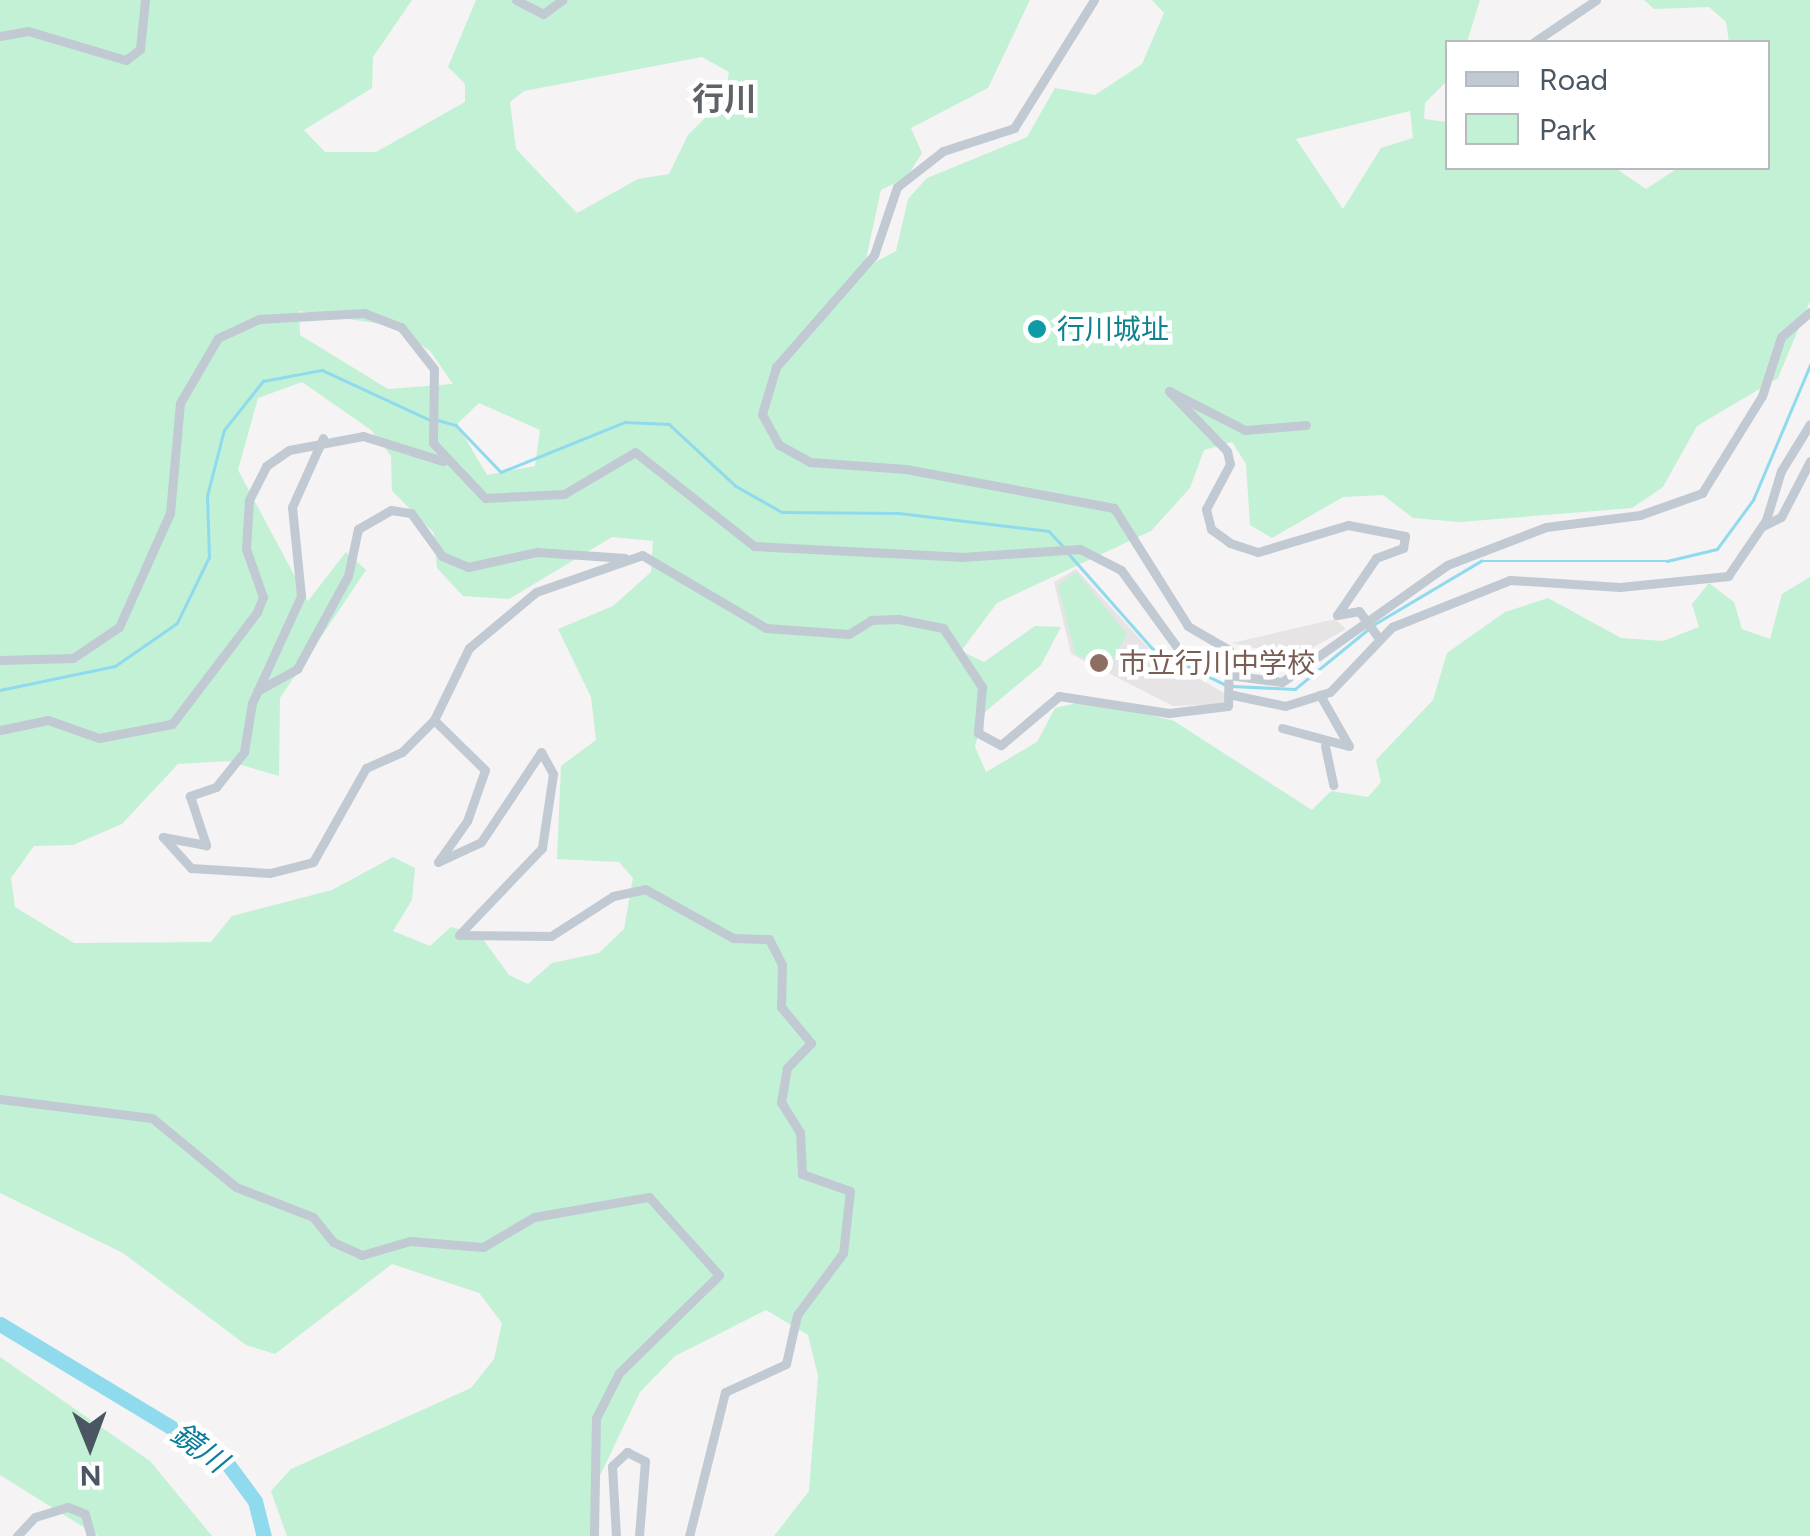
<!DOCTYPE html>
<html>
<head>
<meta charset="utf-8">
<style>
  body { margin:0 }
  #map { position:relative; width:1810px; height:1536px; overflow:hidden; background:#f5f3f3; font-family:Figtree,"Noto Sans JP",sans-serif }
  div>[style] { position:absolute }
  .education>* { inset:0; background:#e6e4e5 }
  .green>* { inset:0; background:#c3f1d5 }
  .stream>* { height:2.5px; margin:-1.25px; padding:0 1.25px; transform-origin:1.25px; border-radius:1.25px; background:#90daee }
  .river>* { height:15px; margin:-7.5px; padding:0 7.5px; transform-origin:7.5px; border-radius:7.5px; background:#90daee }
  .minor>* { height:9px; margin:-4.5px; padding:0 4.5px; transform-origin:4.5px; border-radius:4.5px; background:#c1cad2 }
  .dots>* { width:28px; height:28px; translate:-50% -50%; box-sizing:border-box; border:5px solid #fff; border-radius:50% }
  span { translate:-50% -50%; white-space:nowrap; text-align:center; line-height:1.15; -webkit-text-stroke:9px #fff; paint-order:stroke }
  .culture-label { font-size:28px; color:#0d838f }
  .left { translate:0 -50%; text-align:left }
  .education-label { font-size:28px; color:#785e54 }
  .water-label { font-size:30px; color:#0c7c9b; font-style:italic }
  .quarter-label { font-size:32px; color:#5f6368; font-weight:700 }
  .legend { position:absolute; left:1445px; top:40px; width:325px; height:130px; box-sizing:border-box; background:#fff; border:2px solid #b7bbc0; margin:0; padding:12px 18px; list-style:none; font-size:30px; color:#4a5661 }
  .legend li { display:flex; align-items:center; gap:20px; height:50px }
  .legend b { width:50px; border:2px solid #b7bbc0 }
  .north { position:absolute; left:40px; top:1396px; width:100px; height:100px; -webkit-text-stroke:8px #fff; paint-order:stroke; rotate:179deg; font-size:28px; font-weight:700; line-height:40px; text-align:center; color:#4a5661 }
  .north::after { content:''; display:block; margin:auto; width:35px; height:45px; background:#4a5661; clip-path:polygon(50% 0,100% 100%,50% 72%,0 100%) }
</style>
</head>
<body>
<div id="map">
  <div class="education">
    <div style="clip-path:polygon(1076px 569px,1153px 653px,1228px 695px,1226px 704px,1173px 706px,1071px 654px,1054px 582px)"></div>
    <div style="clip-path:polygon(1335px 619px,1346px 629px,1310px 649px,1281px 654px,1232px 643px)"></div>
  </div>
  <div class="green">
    <div style="clip-path:polygon(evenodd,0 0,412px 0,373px 57px,372px 88px,304px 130px,325px 152px,376px 152px,465px 102px,465px 84px,448px 67px,476px 0,1030px 0,988px 88px,911px 128px,922px 153px,907px 177px,881px 190px,864px 268px,896px 251px,908px 199px,927px 178px,1027px 137px,1055px 88px,1095px 95px,1142px 64px,1164px 13px,1152px 0,1480px 0,1467px 42px,1448px 42px,1447px 81px,1425px 103px,1424px 119px,1447px 122px,1448px 168px,1615px 168px,1646px 189px,1678px 168px,1768px 168px,1768px 42px,1729px 42px,1726px 22px,1709px 7px,1654px 9px,1644px 0,1810px 0,1810px 301px,1778px 378px,1697px 426px,1663px 487px,1632px 508px,1460px 522px,1413px 518px,1383px 495px,1343px 497px,1272px 538px,1250px 525px,1246px 464px,1232px 442px,1204px 450px,1190px 488px,1151px 531px,997px 603px,961px 651px,984px 662px,1035px 626px,1061px 627px,1041px 665px,984px 713px,975px 747px,986px 772px,1037px 742px,1055px 708px,1090px 700px,1174px 721px,1312px 810px,1331px 791px,1368px 797px,1381px 782px,1376px 760px,1433px 700px,1447px 653px,1505px 612px,1548px 598px,1621px 638px,1663px 641px,1699px 627px,1692px 604px,1709px 583px,1734px 602px,1742px 629px,1770px 639px,1782px 594px,1810px 577px,1810px 1536px,774px 1536px,809px 1491px,818px 1376px,808px 1335px,766px 1310px,675px 1356px,640px 1392px,595px 1486px,599px 1536px,287px 1536px,271px 1491px,291px 1469px,471px 1388px,494px 1359px,502px 1323px,479px 1293px,392px 1264px,275px 1354px,246px 1345px,123px 1253px,0 1193px,0 0,702px 57px,729px 72px,724px 99px,688px 135px,669px 174px,638px 179px,577px 213px,516px 149px,510px 102px,524px 91px,702px 57px,0 0,1410px 111px,1413px 138px,1381px 148px,1343px 209px,1296px 139px,1410px 111px,0 0,299px 311px,393px 326px,430px 351px,453px 384px,388px 389px,300px 335px,299px 311px,0 0,302px 382px,371px 430px,391px 456px,392px 491px,434px 533px,437px 568px,463px 596px,509px 599px,612px 537px,653px 541px,651px 572px,613px 606px,558px 629px,591px 697px,596px 740px,561px 766px,557px 859px,619px 862px,633px 878px,624px 929px,599px 953px,552px 963px,528px 984px,509px 975px,480px 935px,451px 927px,430px 946px,393px 931px,412px 900px,415px 868px,393px 857px,332px 890px,232px 916px,211px 942px,74px 943px,15px 907px,11px 878px,34px 846px,73px 845px,122px 824px,178px 764px,228px 761px,279px 776px,280px 698px,366px 570px,346px 552px,308px 601px,238px 470px,258px 398px,302px 382px,0 0,479px 403px,540px 430px,535px 466px,487px 475px,457px 424px,479px 403px)"></div>
    <div style="clip-path:polygon(1076px 572px,1127px 634px,1107px 670px,1075px 654px,1058px 585px)"></div>
    <div style="clip-path:polygon(0 1357px,150px 1461px,212px 1536px,98px 1536px,0 1475px)"></div>
  </div>
  <div class="stream">
    <div style="left:438px;top:420px;width:19px;rotate:16deg"></div>
    <div style="left:456px;top:425px;width:65px;rotate:46.2deg"></div>
    <div style="left:501px;top:472px;width:134px;rotate:-22deg"></div>
    <div style="left:625px;top:422px;width:44px;rotate:2.6deg"></div>
    <div style="left:669px;top:424px;width:91px;rotate:42.8deg"></div>
    <div style="left:736px;top:486px;width:53px;rotate:29.5deg"></div>
    <div style="left:782px;top:512px;width:117px;rotate:0.5deg"></div>
    <div style="left:899px;top:513px;width:151px;rotate:6.8deg"></div>
    <div style="left:1049px;top:531px;width:23px;rotate:47deg"></div>
    <div style="left:1069px;top:554px;width:127px;rotate:48.5deg"></div>
    <div style="left:1153px;top:649px;width:79px;rotate:26.2deg"></div>
    <div style="left:1373px;top:625px;width:126px;rotate:-30.7deg"></div>
    <div style="left:1481px;top:561px;width:186px"></div>
    <div style="left:1667px;top:561px;width:51px;rotate:-13.5deg"></div>
    <div style="left:1717px;top:549px;width:61px;rotate:-53.7deg"></div>
    <div style="left:1753px;top:500px;width:147px;rotate:-67.1deg"></div>
    <div style="left:1232px;top:686px;width:63px;rotate:2.7deg"></div>
    <div style="left:1295px;top:689px;width:93px;rotate:-39.3deg"></div>
    <div style="left:0;top:690px;width:117px;rotate:-11.8deg"></div>
    <div style="left:115px;top:666px;width:75px;rotate:-34.7deg"></div>
    <div style="left:177px;top:623px;width:73px;rotate:-64.1deg"></div>
    <div style="left:209px;top:557px;width:61px;rotate:-91.9deg"></div>
    <div style="left:207px;top:496px;width:68px;rotate:-75.6deg"></div>
    <div style="left:224px;top:430px;width:63px;rotate:-51.5deg"></div>
    <div style="left:263px;top:381px;width:60px;rotate:-10.6deg"></div>
    <div style="left:322px;top:370px;width:119px;rotate:24.8deg"></div>
  </div>
  <div class="river">
    <div style="left:0;top:1324px;width:262px;rotate:31.1deg"></div>
    <div style="left:224px;top:1459px;width:52px;rotate:53.6deg"></div>
    <div style="left:255px;top:1501px;width:36px;rotate:76deg"></div>
  </div>
  <div class="minor">
    <div style="left:516px;top:0;width:30px;rotate:27deg"></div>
    <div style="left:543px;top:14px;width:24px;rotate:-36deg"></div>
    <div style="left:0;top:36px;width:28px;rotate:-10deg"></div>
    <div style="left:28px;top:31px;width:102px;rotate:16.5deg"></div>
    <div style="left:126px;top:60px;width:18px;rotate:-38deg"></div>
    <div style="left:140px;top:49px;width:49px;rotate:-84.2deg"></div>
    <div style="left:1534px;top:42px;width:75px;rotate:-34.1deg"></div>
    <div style="left:1306px;top:425px;width:61px;rotate:175.3deg"></div>
    <div style="left:1245px;top:430px;width:85px;rotate:-152.8deg"></div>
    <div style="left:1169px;top:391px;width:83px;rotate:46deg"></div>
    <div style="left:1227px;top:451px;width:13px;rotate:77deg"></div>
    <div style="left:1230px;top:464px;width:51px;rotate:118.1deg"></div>
    <div style="left:1206px;top:509px;width:21px;rotate:76deg"></div>
    <div style="left:1211px;top:529px;width:24px;rotate:36deg"></div>
    <div style="left:1230px;top:543px;width:29px;rotate:18deg"></div>
    <div style="left:1258px;top:552px;width:94px;rotate:-16.7deg"></div>
    <div style="left:1348px;top:525px;width:58px;rotate:10.9deg"></div>
    <div style="left:1405px;top:536px;width:12px;rotate:99deg"></div>
    <div style="left:1403px;top:548px;width:29px;rotate:160deg"></div>
    <div style="left:1376px;top:558px;width:69px;rotate:124.4deg"></div>
    <div style="left:1337px;top:615px;width:22px;rotate:-10deg"></div>
    <div style="left:1359px;top:611px;width:32px;rotate:54deg"></div>
    <div style="left:323px;top:438px;width:76px;rotate:114.2deg"></div>
    <div style="left:292px;top:507px;width:89px;rotate:84.2deg"></div>
    <div style="left:301px;top:596px;width:118px;rotate:114.6deg"></div>
    <div style="left:252px;top:703px;width:50px;rotate:99.3deg"></div>
    <div style="left:244px;top:752px;width:45px;rotate:128.7deg"></div>
    <div style="left:216px;top:787px;width:28px;rotate:161deg"></div>
    <div style="left:190px;top:796px;width:52px;rotate:71.9deg"></div>
    <div style="left:206px;top:845px;width:44px;rotate:-169.5deg"></div>
    <div style="left:163px;top:837px;width:42px;rotate:47.9deg"></div>
    <div style="left:191px;top:868px;width:79px;rotate:3.6deg"></div>
    <div style="left:270px;top:873px;width:44px;rotate:-14.3deg"></div>
    <div style="left:313px;top:862px;width:108px;rotate:-60.6deg"></div>
    <div style="left:366px;top:768px;width:39px;rotate:-24deg"></div>
    <div style="left:402px;top:752px;width:45px;rotate:-45deg"></div>
    <div style="left:434px;top:720px;width:80px;rotate:-64.1deg"></div>
    <div style="left:469px;top:648px;width:87px;rotate:-39.9deg"></div>
    <div style="left:536px;top:592px;width:112px;rotate:-19.2deg"></div>
    <div style="left:642px;top:555px;width:144px;rotate:30.5deg"></div>
    <div style="left:766px;top:628px;width:83px;rotate:4.1deg"></div>
    <div style="left:849px;top:634px;width:26px;rotate:-32deg"></div>
    <div style="left:871px;top:620px;width:27px;rotate:-2deg"></div>
    <div style="left:898px;top:619px;width:46px;rotate:11.3deg"></div>
    <div style="left:943px;top:628px;width:71px;rotate:56.5deg"></div>
    <div style="left:982px;top:687px;width:46px;rotate:95deg"></div>
    <div style="left:978px;top:733px;width:26px;rotate:28deg"></div>
    <div style="left:1001px;top:745px;width:76px;rotate:-40.2deg"></div>
    <div style="left:1059px;top:696px;width:111px;rotate:8.8deg"></div>
    <div style="left:1169px;top:713px;width:59px;rotate:-6.8deg"></div>
    <div style="left:1228px;top:706px;width:56px;rotate:-89deg"></div>
    <div style="left:1229px;top:650px;width:48px;rotate:-149.7deg"></div>
    <div style="left:1188px;top:626px;width:139px;rotate:-122.1deg"></div>
    <div style="left:1114px;top:508px;width:212px;rotate:-169.4deg"></div>
    <div style="left:906px;top:469px;width:96px;rotate:-175.8deg"></div>
    <div style="left:810px;top:462px;width:35px;rotate:-151deg"></div>
    <div style="left:779px;top:445px;width:35px;rotate:-119deg"></div>
    <div style="left:762px;top:414px;width:49px;rotate:-73.4deg"></div>
    <div style="left:776px;top:367px;width:149px;rotate:-48.8deg"></div>
    <div style="left:874px;top:255px;width:72px;rotate:-71.3deg"></div>
    <div style="left:897px;top:187px;width:58px;rotate:-38deg"></div>
    <div style="left:943px;top:151px;width:75px;rotate:-17.9deg"></div>
    <div style="left:1014px;top:128px;width:151px;rotate:-58deg"></div>
    <div style="left:1763px;top:526px;width:20px;rotate:-27deg"></div>
    <div style="left:1781px;top:517px;width:63px;rotate:-62.6deg"></div>
    <div style="left:0;top:660px;width:73px;rotate:-1.6deg"></div>
    <div style="left:73px;top:658px;width:55px;rotate:-34deg"></div>
    <div style="left:119px;top:627px;width:125px;rotate:-65.9deg"></div>
    <div style="left:170px;top:513px;width:110px;rotate:-84.8deg"></div>
    <div style="left:180px;top:403px;width:75px;rotate:-59.7deg"></div>
    <div style="left:218px;top:338px;width:45px;rotate:-24.9deg"></div>
    <div style="left:259px;top:319px;width:105px;rotate:-3.3deg"></div>
    <div style="left:364px;top:313px;width:40px;rotate:21deg"></div>
    <div style="left:401px;top:327px;width:53px;rotate:51.8deg"></div>
    <div style="left:434px;top:369px;width:74px;rotate:90.8deg"></div>
    <div style="left:433px;top:443px;width:76px;rotate:46.6deg"></div>
    <div style="left:485px;top:498px;width:79px;rotate:-2.9deg"></div>
    <div style="left:564px;top:494px;width:82px;rotate:-30.6deg"></div>
    <div style="left:635px;top:452px;width:152px;rotate:38.3deg"></div>
    <div style="left:754px;top:546px;width:207px;rotate:3deg"></div>
    <div style="left:961px;top:557px;width:119px;rotate:-3.8deg"></div>
    <div style="left:1080px;top:549px;width:46px;rotate:27.1deg"></div>
    <div style="left:1121px;top:570px;width:95px;rotate:54deg"></div>
    <div style="left:1177px;top:647px;width:59px;rotate:28.3deg"></div>
    <div style="left:1229px;top:675px;width:53px;rotate:7.5deg"></div>
    <div style="left:1282px;top:682px;width:202px;rotate:-35.3deg"></div>
    <div style="left:1447px;top:565px;width:106px;rotate:-21deg"></div>
    <div style="left:1546px;top:527px;width:95px;rotate:-7.3deg"></div>
    <div style="left:1640px;top:515px;width:66px;rotate:-19.5deg"></div>
    <div style="left:1702px;top:493px;width:114px;rotate:-58.3deg"></div>
    <div style="left:1762px;top:396px;width:62px;rotate:-72.1deg"></div>
    <div style="left:1781px;top:337px;width:38px;rotate:-41deg"></div>
    <div style="left:257px;top:691px;width:46px;rotate:-28.8deg"></div>
    <div style="left:297px;top:669px;width:106px;rotate:-61.3deg"></div>
    <div style="left:348px;top:576px;width:48px;rotate:-78deg"></div>
    <div style="left:358px;top:529px;width:38px;rotate:-30deg"></div>
    <div style="left:391px;top:510px;width:20px;rotate:9deg"></div>
    <div style="left:411px;top:513px;width:53px;rotate:54.2deg"></div>
    <div style="left:442px;top:556px;width:28px;rotate:23deg"></div>
    <div style="left:468px;top:567px;width:71px;rotate:-12.3deg"></div>
    <div style="left:537px;top:552px;width:88px;rotate:3.9deg"></div>
    <div style="left:1233px;top:695px;width:53px;rotate:11.9deg"></div>
    <div style="left:1285px;top:706px;width:47px;rotate:-17.3deg"></div>
    <div style="left:1330px;top:692px;width:90px;rotate:-46.4deg"></div>
    <div style="left:1392px;top:627px;width:127px;rotate:-21.7deg"></div>
    <div style="left:1510px;top:580px;width:110px;rotate:3.6deg"></div>
    <div style="left:1620px;top:587px;width:109px;rotate:-5.8deg"></div>
    <div style="left:1728px;top:576px;width:68px;rotate:-55.8deg"></div>
    <div style="left:1766px;top:520px;width:51px;rotate:-73deg"></div>
    <div style="left:1781px;top:471px;width:55px;rotate:-58.3deg"></div>
    <div style="left:434px;top:720px;width:71px;rotate:44.4deg"></div>
    <div style="left:485px;top:770px;width:54px;rotate:109.4deg"></div>
    <div style="left:467px;top:821px;width:50px;rotate:125.3deg"></div>
    <div style="left:438px;top:862px;width:47px;rotate:-24.9deg"></div>
    <div style="left:481px;top:842px;width:108px;rotate:-56.3deg"></div>
    <div style="left:541px;top:752px;width:25px;rotate:61deg"></div>
    <div style="left:553px;top:774px;width:75px;rotate:98.5deg"></div>
    <div style="left:542px;top:848px;width:120px;rotate:133.7deg"></div>
    <div style="left:459px;top:935px;width:92px;rotate:0.6deg"></div>
    <div style="left:551px;top:936px;width:74px;rotate:-32.8deg"></div>
    <div style="left:613px;top:896px;width:33px;rotate:-12deg"></div>
    <div style="left:645px;top:889px;width:101px;rotate:29.1deg"></div>
    <div style="left:733px;top:938px;width:36px;rotate:2deg"></div>
    <div style="left:769px;top:939px;width:28px;rotate:63deg"></div>
    <div style="left:782px;top:964px;width:43px;rotate:91.3deg"></div>
    <div style="left:781px;top:1007px;width:47px;rotate:50.2deg"></div>
    <div style="left:811px;top:1043px;width:35px;rotate:134deg"></div>
    <div style="left:787px;top:1068px;width:35px;rotate:100deg"></div>
    <div style="left:781px;top:1102px;width:36px;rotate:58deg"></div>
    <div style="left:800px;top:1132px;width:42px;rotate:87.3deg"></div>
    <div style="left:802px;top:1174px;width:51px;rotate:19.5deg"></div>
    <div style="left:850px;top:1191px;width:62px;rotate:96.4deg"></div>
    <div style="left:843px;top:1253px;width:77px;rotate:126.6deg"></div>
    <div style="left:797px;top:1315px;width:50px;rotate:102.7deg"></div>
    <div style="left:786px;top:1364px;width:67px;rotate:155.3deg"></div>
    <div style="left:725px;top:1392px;width:148px;rotate:104deg"></div>
    <div style="left:1282px;top:728px;width:69px;rotate:15deg"></div>
    <div style="left:1349px;top:746px;width:59px;rotate:-119.6deg"></div>
    <div style="left:0;top:730px;width:49px;rotate:-11.8deg"></div>
    <div style="left:48px;top:720px;width:54px;rotate:19.4deg"></div>
    <div style="left:99px;top:738px;width:74px;rotate:-10.9deg"></div>
    <div style="left:172px;top:724px;width:141px;rotate:-52.8deg"></div>
    <div style="left:257px;top:612px;width:16px;rotate:-68deg"></div>
    <div style="left:263px;top:597px;width:51px;rotate:-109.5deg"></div>
    <div style="left:246px;top:549px;width:49px;rotate:-86.5deg"></div>
    <div style="left:249px;top:500px;width:38px;rotate:-63deg"></div>
    <div style="left:266px;top:466px;width:28px;rotate:-35deg"></div>
    <div style="left:289px;top:450px;width:75px;rotate:-10.7deg"></div>
    <div style="left:363px;top:436px;width:84px;rotate:17.4deg"></div>
    <div style="left:1325px;top:746px;width:40px;rotate:78deg"></div>
    <div style="left:0;top:1099px;width:153px;rotate:7.1deg"></div>
    <div style="left:152px;top:1118px;width:109px;rotate:39.4deg"></div>
    <div style="left:236px;top:1187px;width:83px;rotate:21.3deg"></div>
    <div style="left:313px;top:1217px;width:32px;rotate:51deg"></div>
    <div style="left:333px;top:1242px;width:32px;rotate:24deg"></div>
    <div style="left:362px;top:1255px;width:50px;rotate:-16.3deg"></div>
    <div style="left:410px;top:1241px;width:73px;rotate:4.7deg"></div>
    <div style="left:483px;top:1247px;width:59px;rotate:-30.5deg"></div>
    <div style="left:534px;top:1217px;width:117px;rotate:-9.9deg"></div>
    <div style="left:649px;top:1197px;width:105px;rotate:48.1deg"></div>
    <div style="left:719px;top:1275px;width:140px;rotate:135.6deg"></div>
    <div style="left:619px;top:1373px;width:51px;rotate:117.1deg"></div>
    <div style="left:596px;top:1418px;width:118px;rotate:91deg"></div>
    <div style="left:17px;top:1536px;width:26px;rotate:-47deg"></div>
    <div style="left:35px;top:1517px;width:34px;rotate:-17deg"></div>
    <div style="left:68px;top:1507px;width:18px;rotate:22deg"></div>
    <div style="left:85px;top:1514px;width:23px;rotate:75deg"></div>
    <div style="left:616px;top:1536px;width:70px;rotate:-93.3deg"></div>
    <div style="left:612px;top:1466px;width:21px;rotate:-43deg"></div>
    <div style="left:627px;top:1452px;width:20px;rotate:27deg"></div>
    <div style="left:645px;top:1461px;width:75px;rotate:94.6deg"></div>
  </div>
  <div class="dots">
    <div style="left:1037px;top:329px;background:#0f9aa8"></div>
    <div style="left:1099px;top:663px;background:#8d6e63"></div>
  </div>
  <div class="culture-label">
    <span class="left" style="left:1057px;top:329px">行川城址</span>
  </div>
  <div class="education-label">
    <span class="left" style="left:1119px;top:663px">市立行川中学校</span>
  </div>
  <div class="water-label">
    <span style="left:199px;top:1448px;rotate:36deg">鏡川</span>
  </div>
  <div class="quarter-label">
    <span style="left:724px;top:99px">行川</span>
  </div>
  <ul class="legend">
  <li><b style="height:12px;background:#c1cad2"></b>Road</li>
  <li><b style="height:28px;background:#c3f1d5"></b>Park</li>
  </ul>
  <div class="north">N</div>
</div>
</body>
</html>
